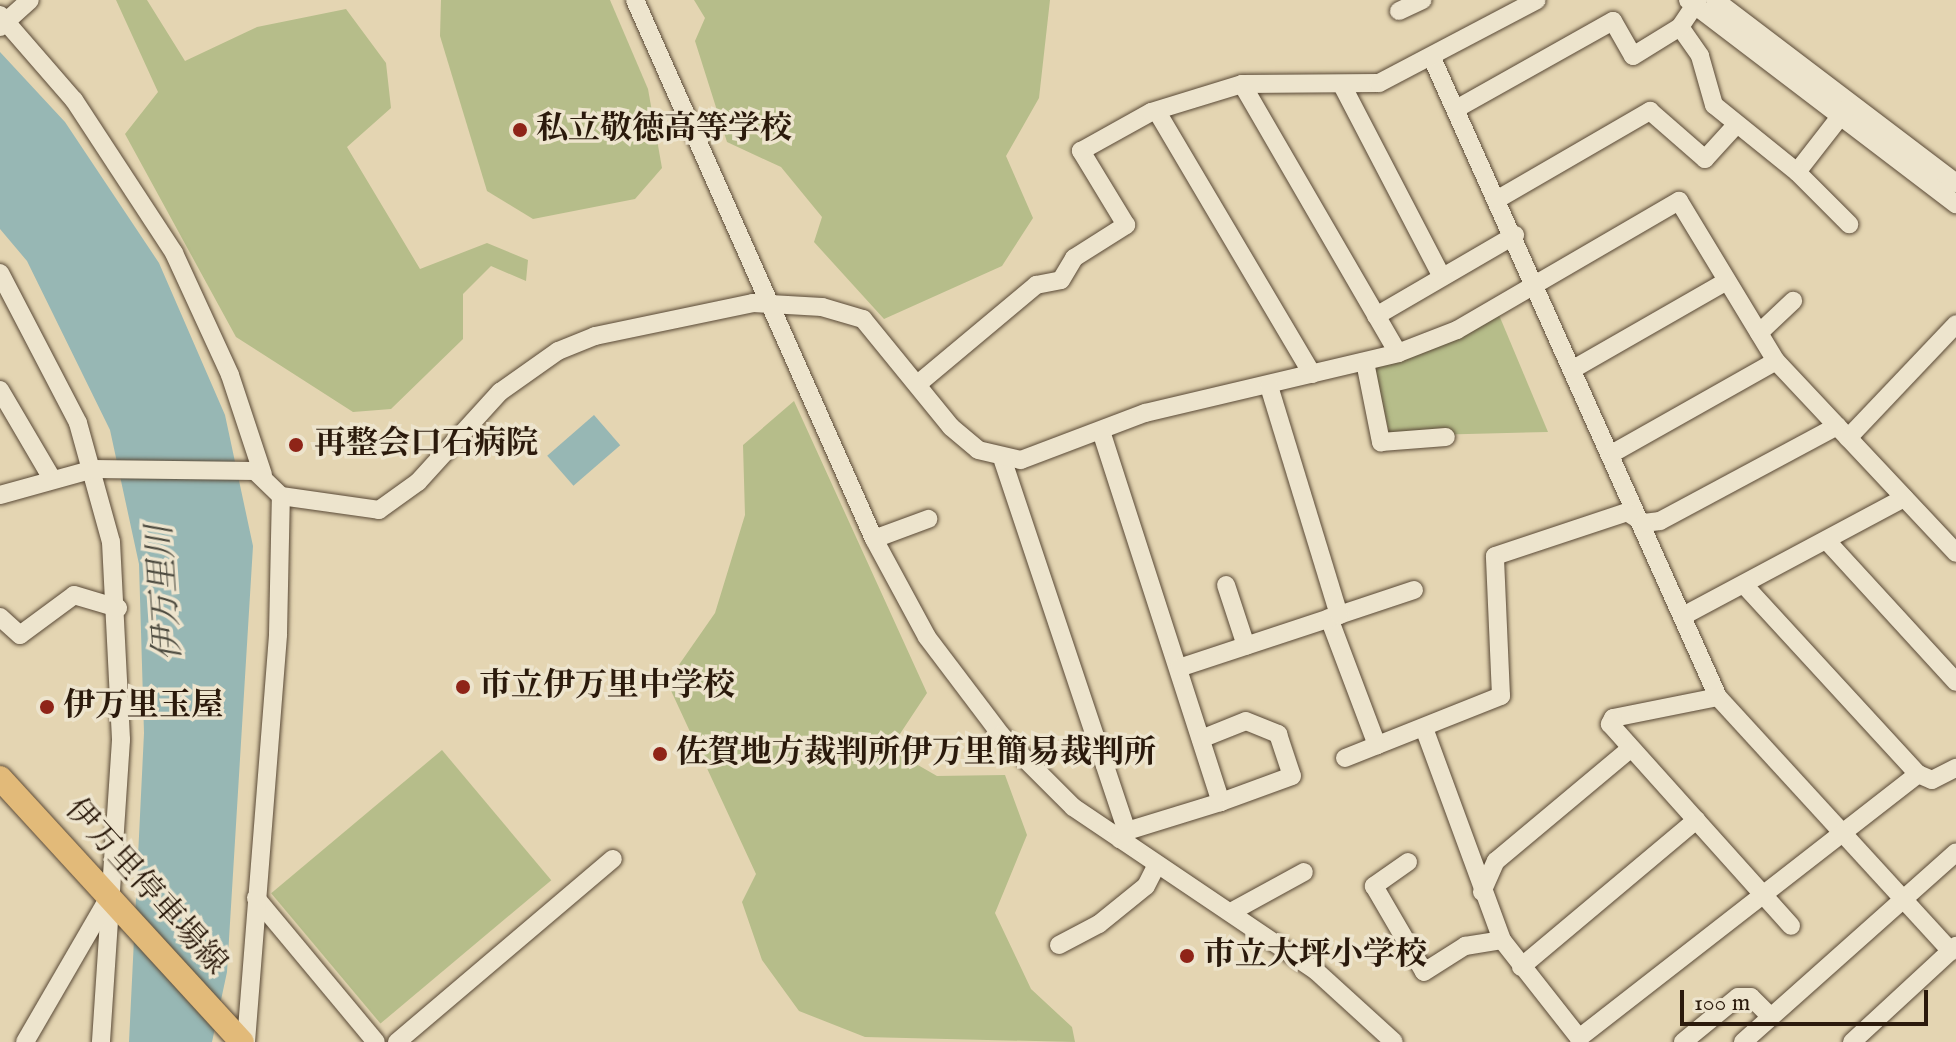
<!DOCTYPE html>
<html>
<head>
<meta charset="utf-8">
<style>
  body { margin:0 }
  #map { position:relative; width:1956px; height:1042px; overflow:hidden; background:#e4d5b2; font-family:"IM FELL English","Noto Serif JP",serif }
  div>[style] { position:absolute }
  .green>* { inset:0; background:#b6bd8a; transform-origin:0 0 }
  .water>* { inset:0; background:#97b7b4; transform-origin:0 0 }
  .roads { filter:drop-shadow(0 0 2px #594936) drop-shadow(0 0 2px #594936) }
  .minor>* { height:18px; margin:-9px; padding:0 9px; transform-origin:9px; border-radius:9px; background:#ede4cd }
  .major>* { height:24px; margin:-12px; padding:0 12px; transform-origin:12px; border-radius:12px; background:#e2ba79 }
  .dots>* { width:22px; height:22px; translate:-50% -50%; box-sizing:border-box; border:4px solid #ede4cd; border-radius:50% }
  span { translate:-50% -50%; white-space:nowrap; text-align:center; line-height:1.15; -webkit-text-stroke:7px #ede4cd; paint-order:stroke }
  .poi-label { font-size:32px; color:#2b1a0c; font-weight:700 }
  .left { translate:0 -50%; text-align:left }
  .street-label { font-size:32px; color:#2b1a0c }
  .water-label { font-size:34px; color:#4b493e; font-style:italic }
  .scale { position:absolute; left:1680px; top:990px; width:248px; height:36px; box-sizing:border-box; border:4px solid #2b1a0c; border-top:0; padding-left:10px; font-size:24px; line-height:28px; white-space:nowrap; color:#2b1a0c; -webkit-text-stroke:6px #ede4cd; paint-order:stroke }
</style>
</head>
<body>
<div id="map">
  <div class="green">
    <div style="clip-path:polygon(116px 0,147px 0,185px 61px,257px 27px,346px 9px,386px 63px,391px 108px,347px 147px,420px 269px,487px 243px,528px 260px,526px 281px,491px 266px,463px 294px,463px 339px,391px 409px,353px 412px,236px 337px,125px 134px,158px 92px)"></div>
    <div style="clip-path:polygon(441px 0,610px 0,648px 89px,662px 168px,635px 199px,533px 219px,487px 191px,440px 36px)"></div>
    <div style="clip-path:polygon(694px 0,1050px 0,1039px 98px,1006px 156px,1033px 218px,1002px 266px,884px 319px,814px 242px,822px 217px,781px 167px,727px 142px,695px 41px,705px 18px)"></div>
    <div style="clip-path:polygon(1499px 315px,1548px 432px,1390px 436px,1374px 367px)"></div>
    <div style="clip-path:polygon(794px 401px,927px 693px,890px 749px,937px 776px,1005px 775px,1027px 835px,995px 913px,1031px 989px,1072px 1027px,1075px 1042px,865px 1037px,799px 1011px,762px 960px,742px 902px,756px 874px,667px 682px,715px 613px,745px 515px,743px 445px)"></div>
    <div style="left:442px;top:750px;width:170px;height:223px;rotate:50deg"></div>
  </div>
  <div class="water">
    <div style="clip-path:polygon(0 52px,65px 122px,159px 263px,225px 415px,253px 546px,227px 972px,212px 1042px,129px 1042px,144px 733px,139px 564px,110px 430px,27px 261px,0 229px)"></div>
    <div style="left:594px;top:415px;width:40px;height:62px;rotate:49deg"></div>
  </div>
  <div class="roads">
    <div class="minor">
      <div style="left:635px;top:0;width:590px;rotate:66.09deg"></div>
      <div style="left:874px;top:539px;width:111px;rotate:61.6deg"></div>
      <div style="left:927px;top:637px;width:123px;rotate:52.9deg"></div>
      <div style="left:1001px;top:735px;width:102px;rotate:45deg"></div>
      <div style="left:1073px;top:807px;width:293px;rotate:34deg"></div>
      <div style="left:1316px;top:971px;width:105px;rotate:42.3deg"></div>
      <div style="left:1688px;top:0;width:337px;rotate:37.3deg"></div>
      <div style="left:1715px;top:0;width:303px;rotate:37.2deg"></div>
      <div style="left:1399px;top:11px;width:26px;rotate:-25deg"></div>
      <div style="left:0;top:15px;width:113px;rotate:49deg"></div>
      <div style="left:74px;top:100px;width:183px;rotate:56.8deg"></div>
      <div style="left:174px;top:253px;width:134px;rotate:65.3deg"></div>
      <div style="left:230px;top:375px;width:105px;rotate:71.7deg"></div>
      <div style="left:0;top:27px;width:40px;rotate:-42deg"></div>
      <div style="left:1680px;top:27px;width:35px;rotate:55deg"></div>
      <div style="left:1700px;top:56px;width:51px;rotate:74.1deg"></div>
      <div style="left:1714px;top:105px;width:107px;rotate:38.9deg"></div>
      <div style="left:1797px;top:172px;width:80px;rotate:-52.1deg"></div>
      <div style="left:1432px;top:58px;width:700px;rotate:65.89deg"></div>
      <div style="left:1718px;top:697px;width:345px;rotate:47.5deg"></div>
      <div style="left:1242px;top:84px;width:311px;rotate:59.9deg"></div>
      <div style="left:1342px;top:85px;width:216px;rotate:62.5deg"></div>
      <div style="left:1456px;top:109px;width:180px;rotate:-29.3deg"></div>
      <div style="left:1613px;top:21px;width:40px;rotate:60.3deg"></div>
      <div style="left:1633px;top:56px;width:55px;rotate:-31.7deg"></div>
      <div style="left:1680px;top:27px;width:32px;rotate:-56deg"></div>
      <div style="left:1159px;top:115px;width:301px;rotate:59.4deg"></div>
      <div style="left:1797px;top:172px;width:74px;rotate:45deg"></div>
      <div style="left:1498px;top:199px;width:176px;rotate:-30.1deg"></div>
      <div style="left:1650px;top:111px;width:73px;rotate:41.1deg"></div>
      <div style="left:1705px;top:159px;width:47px;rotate:-47.6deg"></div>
      <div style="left:0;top:273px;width:169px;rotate:62.5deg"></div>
      <div style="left:78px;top:423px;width:123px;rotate:74.5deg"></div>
      <div style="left:111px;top:542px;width:198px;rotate:87.1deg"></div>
      <div style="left:121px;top:740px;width:303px;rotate:93.8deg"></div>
      <div style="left:1376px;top:316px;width:161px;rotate:-30.2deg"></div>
      <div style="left:1759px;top:333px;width:47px;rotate:-43.3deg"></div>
      <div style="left:1365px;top:362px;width:82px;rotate:78.7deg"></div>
      <div style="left:1381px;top:442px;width:65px;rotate:-4.4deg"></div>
      <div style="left:1575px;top:368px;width:175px;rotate:-29.8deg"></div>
      <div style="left:919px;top:383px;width:153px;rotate:-39.9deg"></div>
      <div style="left:1036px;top:285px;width:25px;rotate:-11deg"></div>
      <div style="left:1061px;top:280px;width:26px;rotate:-59deg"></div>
      <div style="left:1074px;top:258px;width:62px;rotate:-32.4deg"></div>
      <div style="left:1126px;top:225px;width:87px;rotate:-121.3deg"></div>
      <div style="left:1081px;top:151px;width:80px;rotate:-29.1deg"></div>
      <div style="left:1151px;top:112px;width:95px;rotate:-17.1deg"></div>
      <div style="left:1242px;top:84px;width:137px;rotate:-0.4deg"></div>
      <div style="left:1379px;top:83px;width:178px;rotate:-27.7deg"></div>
      <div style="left:0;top:390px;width:101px;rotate:59.6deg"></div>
      <div style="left:1101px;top:431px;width:390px;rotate:72.1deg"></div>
      <div style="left:1221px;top:802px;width:98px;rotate:162.9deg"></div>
      <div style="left:1848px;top:438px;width:157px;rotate:-46.5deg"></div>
      <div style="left:1613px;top:453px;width:187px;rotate:-29.4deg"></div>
      <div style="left:1003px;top:461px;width:390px;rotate:71.5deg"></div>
      <div style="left:1127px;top:831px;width:11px;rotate:131deg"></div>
      <div style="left:0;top:495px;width:98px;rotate:-15.5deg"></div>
      <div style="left:94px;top:469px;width:161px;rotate:0.7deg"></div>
      <div style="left:255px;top:471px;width:36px;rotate:44deg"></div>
      <div style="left:281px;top:496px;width:99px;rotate:8.1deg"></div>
      <div style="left:379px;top:510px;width:48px;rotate:-35.7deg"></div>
      <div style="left:418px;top:482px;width:122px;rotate:-47.7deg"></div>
      <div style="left:500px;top:392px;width:71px;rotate:-35.3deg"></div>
      <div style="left:558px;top:351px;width:40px;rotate:-22deg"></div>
      <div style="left:595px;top:336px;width:161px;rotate:-11.8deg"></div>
      <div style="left:753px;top:303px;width:69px;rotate:3.3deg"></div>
      <div style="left:822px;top:307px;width:43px;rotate:16.3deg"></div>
      <div style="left:863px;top:319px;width:139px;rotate:50.8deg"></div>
      <div style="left:951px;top:427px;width:35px;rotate:40deg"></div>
      <div style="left:978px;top:450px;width:44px;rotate:13.1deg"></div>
      <div style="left:1021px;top:460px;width:133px;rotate:-20.8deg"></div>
      <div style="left:1145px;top:413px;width:260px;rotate:-13.3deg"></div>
      <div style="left:1398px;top:353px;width:63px;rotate:-21.3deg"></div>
      <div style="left:1457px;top:330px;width:257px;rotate:-30.2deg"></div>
      <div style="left:1679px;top:201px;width:187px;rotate:58.8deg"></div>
      <div style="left:1776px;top:361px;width:263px;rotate:46.8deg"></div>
      <div style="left:874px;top:539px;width:58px;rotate:-20.3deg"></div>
      <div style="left:1827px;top:541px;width:191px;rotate:47.5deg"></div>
      <div style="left:1226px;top:585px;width:64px;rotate:71.8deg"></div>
      <div style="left:1746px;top:587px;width:254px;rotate:47.4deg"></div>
      <div style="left:1339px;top:615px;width:79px;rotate:-18.4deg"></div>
      <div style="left:1683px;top:616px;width:251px;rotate:-28.1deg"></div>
      <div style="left:0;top:617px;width:27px;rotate:42deg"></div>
      <div style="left:20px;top:635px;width:67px;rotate:-36.5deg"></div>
      <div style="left:74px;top:595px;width:46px;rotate:16.5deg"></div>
      <div style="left:1329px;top:618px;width:136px;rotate:69.3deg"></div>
      <div style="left:1179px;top:668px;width:169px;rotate:-18.3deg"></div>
      <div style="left:1339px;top:615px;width:239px;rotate:-107deg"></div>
      <div style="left:1718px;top:697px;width:107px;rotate:168.7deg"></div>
      <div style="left:1613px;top:718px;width:7px;rotate:117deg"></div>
      <div style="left:1610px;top:724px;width:271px;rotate:48.1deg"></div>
      <div style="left:1424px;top:728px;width:226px;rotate:69.8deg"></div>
      <div style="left:1502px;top:940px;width:125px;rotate:51.8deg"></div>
      <div style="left:1201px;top:739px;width:48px;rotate:-21.8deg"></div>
      <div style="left:1246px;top:721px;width:35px;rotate:22deg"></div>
      <div style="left:1278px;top:734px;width:44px;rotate:71.6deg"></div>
      <div style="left:1292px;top:776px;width:76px;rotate:159.9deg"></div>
      <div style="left:1345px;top:758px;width:168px;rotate:-21.7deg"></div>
      <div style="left:1501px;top:696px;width:140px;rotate:-92.5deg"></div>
      <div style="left:1495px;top:556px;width:139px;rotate:-18.4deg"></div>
      <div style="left:1627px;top:512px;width:20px;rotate:33deg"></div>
      <div style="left:1644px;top:523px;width:16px;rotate:-7deg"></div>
      <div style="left:1660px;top:521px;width:201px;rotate:-28.2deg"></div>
      <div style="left:1408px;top:862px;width:42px;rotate:144.8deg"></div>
      <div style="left:1374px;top:886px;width:99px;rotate:59.8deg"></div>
      <div style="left:1424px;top:972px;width:49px;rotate:-32.4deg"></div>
      <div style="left:1465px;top:946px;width:37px;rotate:-9deg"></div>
      <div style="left:1482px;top:892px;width:34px;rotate:-66deg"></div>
      <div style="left:1496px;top:861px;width:175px;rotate:-39.9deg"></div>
      <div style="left:256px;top:898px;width:187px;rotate:50.2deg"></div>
      <div style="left:1231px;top:912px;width:83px;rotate:-28.7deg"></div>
      <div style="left:1059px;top:945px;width:45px;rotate:-27.7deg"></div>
      <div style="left:1099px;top:924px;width:60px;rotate:-39deg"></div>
      <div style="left:1146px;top:886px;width:20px;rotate:-63deg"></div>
      <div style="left:1521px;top:967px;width:229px;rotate:-40deg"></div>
      <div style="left:1579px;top:1038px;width:430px;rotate:-37.9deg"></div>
      <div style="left:1918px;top:774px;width:15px;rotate:23deg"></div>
      <div style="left:1932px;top:780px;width:27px;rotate:-27deg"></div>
      <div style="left:25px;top:1042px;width:165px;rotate:-59.9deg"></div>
      <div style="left:246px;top:1042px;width:409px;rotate:-85.5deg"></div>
      <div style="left:278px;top:634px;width:138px;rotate:-88.8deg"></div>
      <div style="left:397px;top:1042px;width:283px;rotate:-40.3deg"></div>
      <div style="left:1683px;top:1042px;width:71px;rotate:-39.3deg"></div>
      <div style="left:1738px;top:997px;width:13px"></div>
      <div style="left:1751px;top:997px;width:28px;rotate:45deg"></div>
      <div style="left:1743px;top:1042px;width:285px;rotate:-41.7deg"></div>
      <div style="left:1852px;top:1042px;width:142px;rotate:-42.7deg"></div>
    </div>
    <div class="major">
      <div style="left:0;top:778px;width:358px;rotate:47.5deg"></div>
    </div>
  </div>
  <div class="dots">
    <div style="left:520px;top:130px;background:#8f2418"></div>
    <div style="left:296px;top:445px;background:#8f2418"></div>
    <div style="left:463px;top:687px;background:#8f2418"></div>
    <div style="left:47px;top:707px;background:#8f2418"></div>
    <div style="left:660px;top:754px;background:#8f2418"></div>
    <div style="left:1187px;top:956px;background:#8f2418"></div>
  </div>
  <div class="poi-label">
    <span class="left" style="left:536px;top:130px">私立敬徳高等学校</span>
    <span class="left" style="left:314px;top:445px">再整会口石病院</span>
    <span class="left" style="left:479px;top:687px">市立伊万里中学校</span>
    <span class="left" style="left:63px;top:707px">伊万里玉屋</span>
    <span class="left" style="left:676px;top:754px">佐賀地方裁判所伊万里簡易裁判所</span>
    <span class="left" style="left:1203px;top:956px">市立大坪小学校</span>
  </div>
  <div class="street-label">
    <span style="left:145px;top:888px;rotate:48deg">伊万里停車場線</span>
  </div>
  <div class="water-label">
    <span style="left:165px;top:593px;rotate:-94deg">伊万里川</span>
  </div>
  <div class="scale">100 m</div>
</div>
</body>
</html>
